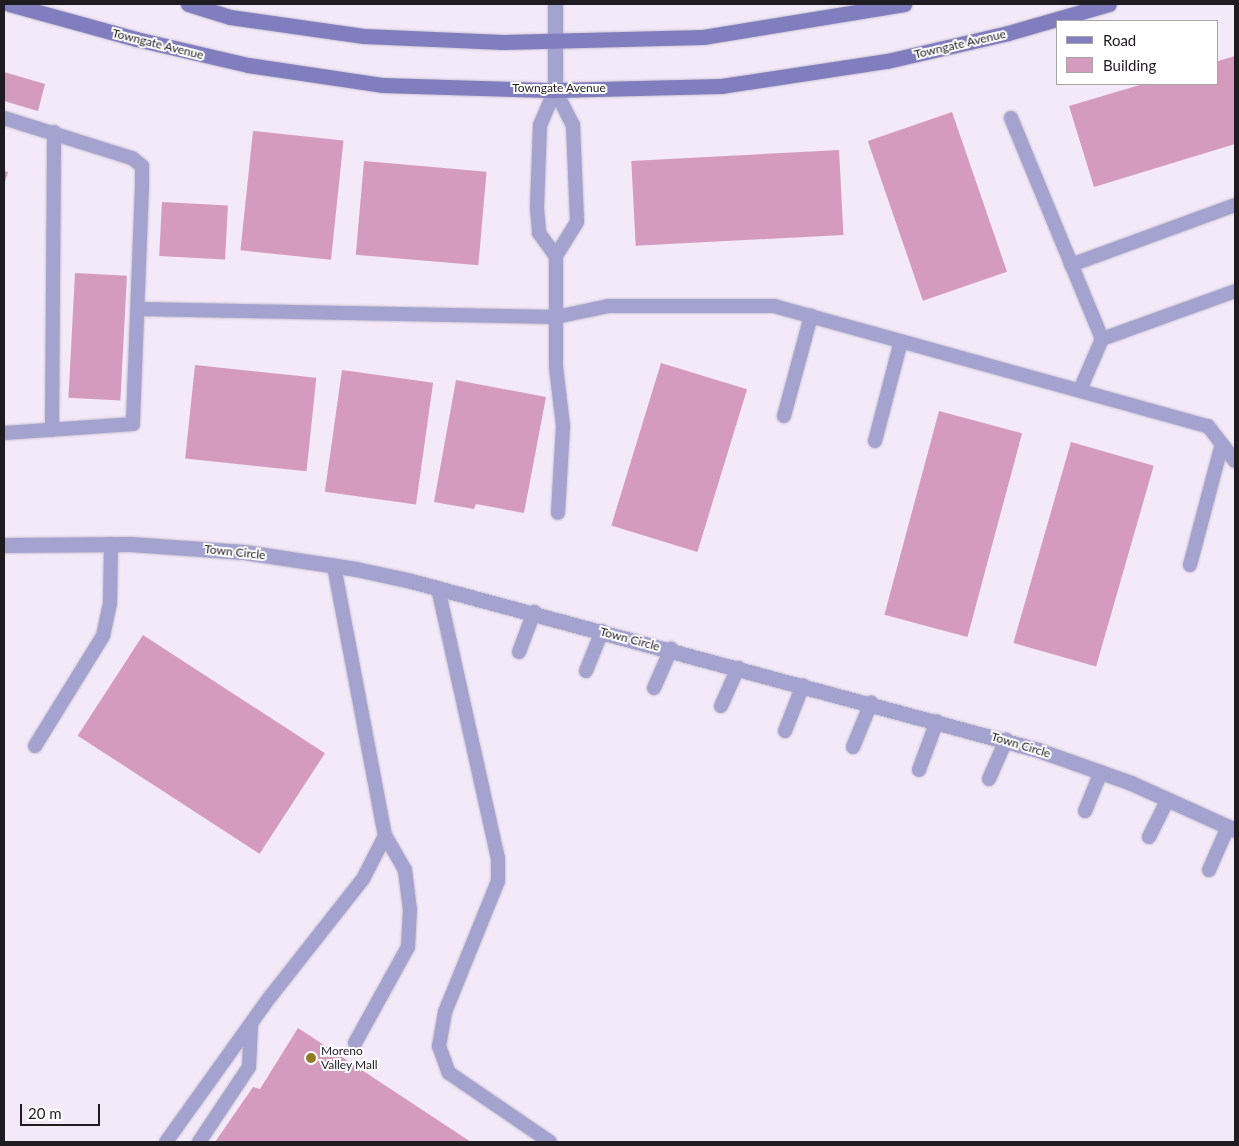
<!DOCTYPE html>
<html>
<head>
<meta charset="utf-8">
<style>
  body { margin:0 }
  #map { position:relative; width:1239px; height:1146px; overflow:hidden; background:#f3e9f9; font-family:Lato,sans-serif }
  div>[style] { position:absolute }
  .building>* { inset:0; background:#d59bbe; transform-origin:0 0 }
  .roads { filter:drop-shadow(0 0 1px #cdc4d2) drop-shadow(0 0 1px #cdc4d2) }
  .service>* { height:14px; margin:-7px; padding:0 7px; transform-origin:7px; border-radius:7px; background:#a4a3d0 }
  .minor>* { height:15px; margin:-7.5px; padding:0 7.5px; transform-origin:7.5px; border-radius:7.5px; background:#a4a3d0 }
  .tertiary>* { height:15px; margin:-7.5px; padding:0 7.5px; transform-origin:7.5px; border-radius:7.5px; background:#a4a3d0 }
  .secondary>* { height:15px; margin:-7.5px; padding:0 7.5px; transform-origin:7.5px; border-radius:7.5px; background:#817ebf }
  .dots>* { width:14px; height:14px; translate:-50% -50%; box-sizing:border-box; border:2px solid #fff; border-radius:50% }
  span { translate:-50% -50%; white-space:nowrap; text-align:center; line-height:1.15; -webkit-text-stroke:4px #fff; paint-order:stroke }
  .street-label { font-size:12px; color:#1f1c21 }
  .poi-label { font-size:12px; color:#1f1c21 }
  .left { translate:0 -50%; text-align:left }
  .frame { position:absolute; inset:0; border:5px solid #1f1c21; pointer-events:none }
  .legend { position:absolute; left:1056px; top:20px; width:162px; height:65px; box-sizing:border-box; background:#fff; border:1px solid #a5a4a6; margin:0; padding:6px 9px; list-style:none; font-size:15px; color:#1f1c21 }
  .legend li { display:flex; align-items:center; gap:10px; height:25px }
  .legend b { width:25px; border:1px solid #a5a4a6 }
  .scale { position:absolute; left:20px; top:1104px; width:80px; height:22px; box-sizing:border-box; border:2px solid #1f1c21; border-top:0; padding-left:6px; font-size:15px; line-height:18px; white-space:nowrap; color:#1f1c21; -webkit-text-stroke:4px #fff; paint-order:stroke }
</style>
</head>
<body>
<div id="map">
  <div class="building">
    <div style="clip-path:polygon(1235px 56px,1235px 144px,1094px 187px,1069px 106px,1143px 84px,1218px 84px,1218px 61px)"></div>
    <div style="clip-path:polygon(4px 72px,45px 84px,38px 111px,4px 101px)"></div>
    <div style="left:952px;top:112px;width:169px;height:89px;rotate:71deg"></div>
    <div style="left:253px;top:131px;width:91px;height:120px;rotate:6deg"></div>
    <div style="left:839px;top:150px;width:85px;height:208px;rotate:87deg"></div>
    <div style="left:364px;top:161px;width:123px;height:94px;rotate:5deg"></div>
    <div style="clip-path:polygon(4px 171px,8px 172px,4px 185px)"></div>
    <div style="left:162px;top:202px;width:66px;height:54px;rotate:3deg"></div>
    <div style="left:75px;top:273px;width:52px;height:125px;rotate:3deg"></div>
    <div style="left:661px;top:363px;width:90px;height:170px;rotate:17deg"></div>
    <div style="left:195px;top:365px;width:122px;height:94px;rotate:6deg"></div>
    <div style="left:342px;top:370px;width:92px;height:123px;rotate:8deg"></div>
    <div style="clip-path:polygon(456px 380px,546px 397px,524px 513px,476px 504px,474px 509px,434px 502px)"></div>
    <div style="left:939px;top:411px;width:86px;height:211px;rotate:15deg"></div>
    <div style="left:1071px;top:442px;width:86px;height:209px;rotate:16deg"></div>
    <div style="left:143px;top:635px;width:217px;height:120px;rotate:33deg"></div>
    <div style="clip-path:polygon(298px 1028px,471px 1142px,215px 1142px,253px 1087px,260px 1089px)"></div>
  </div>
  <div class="roads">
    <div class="service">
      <div style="left:555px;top:90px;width:39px;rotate:63deg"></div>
      <div style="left:573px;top:125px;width:97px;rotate:87.6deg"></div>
      <div style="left:577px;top:222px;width:40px;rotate:122deg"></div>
      <div style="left:556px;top:256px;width:111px;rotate:90deg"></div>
      <div style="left:556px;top:367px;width:59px;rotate:83.2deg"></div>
      <div style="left:563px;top:426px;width:87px;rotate:93.3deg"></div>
      <div style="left:555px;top:90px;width:38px;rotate:113deg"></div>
      <div style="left:540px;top:125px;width:83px;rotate:92.1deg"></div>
      <div style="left:537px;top:208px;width:25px;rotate:85deg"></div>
      <div style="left:539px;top:233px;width:29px;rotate:54deg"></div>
      <div style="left:4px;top:118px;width:134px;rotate:17.4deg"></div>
      <div style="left:132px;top:158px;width:13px;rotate:39deg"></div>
      <div style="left:142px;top:166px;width:20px;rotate:90deg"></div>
      <div style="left:142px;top:186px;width:238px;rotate:92.2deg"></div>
      <div style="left:133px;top:424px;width:129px;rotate:176deg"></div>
      <div style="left:1011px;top:118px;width:239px;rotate:67.6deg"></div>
      <div style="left:1071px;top:265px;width:175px;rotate:-20.1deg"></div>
      <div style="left:138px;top:309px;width:418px;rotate:1.1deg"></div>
      <div style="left:556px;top:317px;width:53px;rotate:-11.9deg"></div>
      <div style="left:608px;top:306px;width:166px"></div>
      <div style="left:774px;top:306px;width:450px;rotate:15.5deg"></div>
      <div style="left:1208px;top:426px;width:44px;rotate:52.4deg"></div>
      <div style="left:1080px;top:390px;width:56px;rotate:-66.7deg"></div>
      <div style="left:1102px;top:339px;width:141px;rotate:-19.8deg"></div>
      <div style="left:784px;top:416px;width:104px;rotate:-74.9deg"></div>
      <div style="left:52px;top:430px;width:298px;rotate:-89.6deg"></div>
      <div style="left:875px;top:441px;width:103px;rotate:-75.4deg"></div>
      <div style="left:1190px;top:565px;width:125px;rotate:-75.2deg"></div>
      <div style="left:438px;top:588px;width:277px;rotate:77.5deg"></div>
      <div style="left:498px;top:858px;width:23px;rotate:90deg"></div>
      <div style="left:498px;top:881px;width:141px;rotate:112deg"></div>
      <div style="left:445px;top:1012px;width:35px;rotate:100deg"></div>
      <div style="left:439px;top:1046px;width:29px;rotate:70deg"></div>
      <div style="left:449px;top:1073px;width:122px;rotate:34.3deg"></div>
      <div style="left:519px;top:652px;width:43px;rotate:-69.4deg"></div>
      <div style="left:586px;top:671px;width:43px;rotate:-68.2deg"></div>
      <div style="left:654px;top:688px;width:43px;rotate:-66.4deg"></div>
      <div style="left:721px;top:706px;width:42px;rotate:-65.9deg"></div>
      <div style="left:785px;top:731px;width:49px;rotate:-68.6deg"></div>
      <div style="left:35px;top:746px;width:129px;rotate:-58.3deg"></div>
      <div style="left:103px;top:636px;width:34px;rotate:-78deg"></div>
      <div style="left:110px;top:603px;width:59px;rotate:-89deg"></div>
      <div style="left:853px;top:747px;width:48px;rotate:-67.8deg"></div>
      <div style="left:919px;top:770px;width:52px;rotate:-69.8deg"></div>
      <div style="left:989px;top:779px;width:43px;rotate:-66.4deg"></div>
      <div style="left:1085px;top:811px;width:42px;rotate:-67.7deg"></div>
      <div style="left:1149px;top:837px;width:42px;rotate:-63.4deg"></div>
      <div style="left:1209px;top:870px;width:47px;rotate:-66.2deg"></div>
      <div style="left:355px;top:1043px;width:110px;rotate:-61.1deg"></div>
      <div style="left:408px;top:947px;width:37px;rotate:-87deg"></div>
      <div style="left:410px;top:910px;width:40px;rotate:-97.1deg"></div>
      <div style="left:405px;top:870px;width:39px;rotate:-120deg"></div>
      <div style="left:166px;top:1142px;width:178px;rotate:-54.4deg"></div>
      <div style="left:270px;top:997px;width:150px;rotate:-51.8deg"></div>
      <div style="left:363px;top:879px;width:48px;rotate:-62.9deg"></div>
      <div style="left:385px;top:836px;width:275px;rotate:-100.7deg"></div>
      <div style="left:199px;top:1142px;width:90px;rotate:-56.3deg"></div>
      <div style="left:249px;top:1067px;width:43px;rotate:-87.3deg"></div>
    </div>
    <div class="minor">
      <div style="left:555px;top:90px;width:86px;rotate:-90deg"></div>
    </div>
    <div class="tertiary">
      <div style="left:4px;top:545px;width:126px;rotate:-0.5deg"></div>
      <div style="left:130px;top:544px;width:114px;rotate:4deg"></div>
      <div style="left:244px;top:552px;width:113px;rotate:8.6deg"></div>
      <div style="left:356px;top:569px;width:56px;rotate:12.3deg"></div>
      <div style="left:411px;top:581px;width:649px;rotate:15.08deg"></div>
      <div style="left:1038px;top:750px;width:99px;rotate:19.5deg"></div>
      <div style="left:1131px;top:783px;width:114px;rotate:24.3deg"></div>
    </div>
    <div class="secondary">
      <div style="left:9px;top:4px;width:132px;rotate:15.4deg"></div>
      <div style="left:136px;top:39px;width:115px;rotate:13.1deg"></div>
      <div style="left:248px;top:65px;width:135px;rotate:8.5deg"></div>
      <div style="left:382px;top:85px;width:173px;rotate:1.7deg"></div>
      <div style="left:555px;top:90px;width:166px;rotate:-1.4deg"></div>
      <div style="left:721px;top:86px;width:168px;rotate:-8.6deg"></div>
      <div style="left:887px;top:61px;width:124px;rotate:-13deg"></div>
      <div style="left:1008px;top:33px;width:105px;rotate:-16deg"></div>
      <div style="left:188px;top:4px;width:44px;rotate:17.2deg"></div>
      <div style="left:230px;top:17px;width:135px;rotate:8.1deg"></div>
      <div style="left:364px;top:36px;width:139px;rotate:2.5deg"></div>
      <div style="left:503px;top:42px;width:200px;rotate:-1.4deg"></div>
      <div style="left:703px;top:37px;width:204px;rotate:-9.3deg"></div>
    </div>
  </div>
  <div class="dots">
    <div style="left:311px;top:1058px;background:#907c23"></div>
  </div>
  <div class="street-label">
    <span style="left:158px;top:44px;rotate:14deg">Towngate Avenue</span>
    <span style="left:960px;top:44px;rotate:-13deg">Towngate Avenue</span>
    <span style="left:559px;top:88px">Towngate Avenue</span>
    <span style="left:235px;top:552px;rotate:6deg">Town Circle</span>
    <span style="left:630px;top:639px;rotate:15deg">Town Circle</span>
    <span style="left:1021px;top:745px;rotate:17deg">Town Circle</span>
  </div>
  <div class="poi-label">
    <span class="left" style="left:321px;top:1058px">Moreno<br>Valley Mall</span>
  </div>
  <div class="frame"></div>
  <ul class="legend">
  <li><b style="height:6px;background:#817ebf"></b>Road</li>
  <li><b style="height:14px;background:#d59bbe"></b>Building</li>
  </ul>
  <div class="scale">20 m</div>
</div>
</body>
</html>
